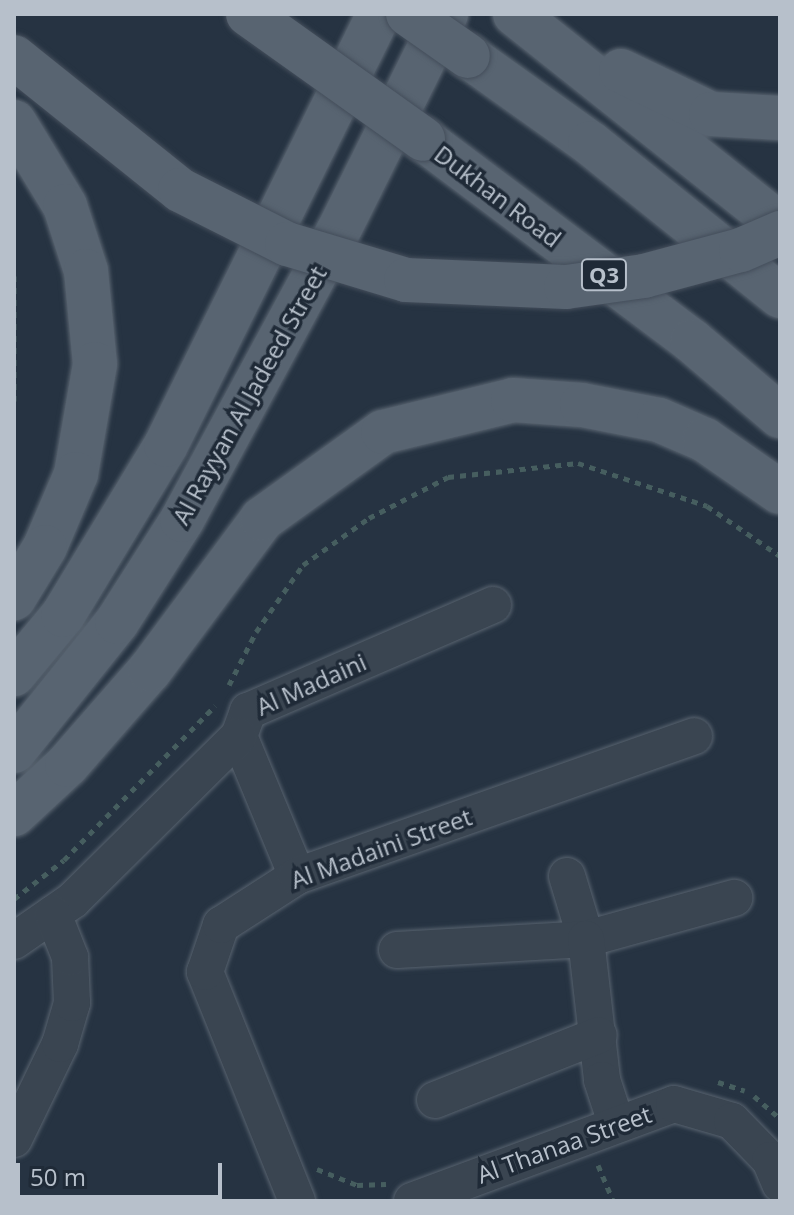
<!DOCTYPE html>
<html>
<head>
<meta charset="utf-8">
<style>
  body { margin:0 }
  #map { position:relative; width:794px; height:1215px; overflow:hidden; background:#263342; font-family:"Open Sans",sans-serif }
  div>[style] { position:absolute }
  .path>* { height:5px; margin-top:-2.5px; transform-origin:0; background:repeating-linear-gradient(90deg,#465e5f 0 6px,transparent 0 12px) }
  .roads { filter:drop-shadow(0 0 2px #58636f) drop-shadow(0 0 2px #58636f) }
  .minor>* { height:36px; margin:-18px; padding:0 18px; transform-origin:18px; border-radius:18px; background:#3a4551 }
  .major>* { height:44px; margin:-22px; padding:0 22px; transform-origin:22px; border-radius:22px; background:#586471 }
  .bridges { filter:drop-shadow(0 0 2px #444e5b) drop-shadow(0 0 2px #444e5b) }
  .major-bridge>* { height:44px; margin:-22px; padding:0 22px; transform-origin:22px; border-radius:22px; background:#586471 }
  span { translate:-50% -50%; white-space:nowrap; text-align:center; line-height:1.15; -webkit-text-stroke:7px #1f2a37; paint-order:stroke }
  .shield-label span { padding:2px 6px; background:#1f2a37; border:2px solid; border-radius:6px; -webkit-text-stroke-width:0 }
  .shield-label { font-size:22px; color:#b7c0cb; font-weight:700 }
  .street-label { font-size:24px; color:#b7c0cb }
  .frame { position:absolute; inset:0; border:16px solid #b7c0cb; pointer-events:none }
  .scale { position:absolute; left:16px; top:1163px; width:206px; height:36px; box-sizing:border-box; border:4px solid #b7c0cb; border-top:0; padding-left:10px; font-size:24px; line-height:28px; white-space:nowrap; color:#b7c0cb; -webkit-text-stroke:6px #1f2a37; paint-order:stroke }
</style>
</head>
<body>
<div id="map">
  <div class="path">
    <div style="left:14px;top:276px;width:125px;rotate:90deg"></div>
    <div style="left:229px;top:685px;width:59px;rotate:-63deg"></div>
    <div style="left:256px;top:632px;width:82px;rotate:-55deg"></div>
    <div style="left:303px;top:565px;width:81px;rotate:-35.5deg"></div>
    <div style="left:369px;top:518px;width:89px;rotate:-27.4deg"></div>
    <div style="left:448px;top:477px;width:131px;rotate:-6.1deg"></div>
    <div style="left:578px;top:463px;width:136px;rotate:18.4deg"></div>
    <div style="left:707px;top:506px;width:88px;rotate:34.4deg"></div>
    <div style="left:14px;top:899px;width:63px;rotate:-38deg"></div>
    <div style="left:64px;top:860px;width:216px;rotate:-45.6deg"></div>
    <div style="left:718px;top:1082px;width:28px;rotate:18deg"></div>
    <div style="left:754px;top:1096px;width:35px;rotate:41deg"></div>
    <div style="left:598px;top:1165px;width:39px;rotate:67deg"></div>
    <div style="left:317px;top:1169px;width:43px;rotate:21.8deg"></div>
    <div style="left:357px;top:1185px;width:29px;rotate:-2deg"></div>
  </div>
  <div class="roads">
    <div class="minor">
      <div style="left:297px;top:876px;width:152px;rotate:-112.5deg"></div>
      <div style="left:239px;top:736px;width:27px;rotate:-70deg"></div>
      <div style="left:248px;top:711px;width:267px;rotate:-23.4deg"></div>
      <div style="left:567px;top:876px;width:66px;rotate:73.2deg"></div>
      <div style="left:586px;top:939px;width:154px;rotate:-15.5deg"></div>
      <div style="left:14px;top:941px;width:72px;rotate:-34.8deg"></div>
      <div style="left:73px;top:900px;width:233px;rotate:-44.7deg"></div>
      <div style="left:397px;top:950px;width:189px;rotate:-3.3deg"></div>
      <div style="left:586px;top:939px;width:142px;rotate:83.5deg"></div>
      <div style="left:602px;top:1080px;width:45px;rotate:72deg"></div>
      <div style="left:435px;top:1100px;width:176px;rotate:-21.6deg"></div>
      <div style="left:14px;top:1139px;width:106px;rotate:-64.2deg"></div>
      <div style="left:60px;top:1044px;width:43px;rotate:-73.7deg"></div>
      <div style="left:72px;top:1003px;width:46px;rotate:-92.5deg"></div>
      <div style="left:70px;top:957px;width:46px;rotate:-111.6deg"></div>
      <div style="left:297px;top:1201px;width:247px;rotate:-111.9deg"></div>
      <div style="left:205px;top:972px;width:50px;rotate:-71.2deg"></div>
      <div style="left:221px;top:925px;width:90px;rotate:-32.8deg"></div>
      <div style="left:297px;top:876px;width:421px;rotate:-19.4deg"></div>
      <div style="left:412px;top:1201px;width:279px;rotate:-20.3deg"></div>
      <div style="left:674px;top:1104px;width:60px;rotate:16.3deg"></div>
      <div style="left:732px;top:1121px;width:54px;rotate:45.7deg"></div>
      <div style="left:770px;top:1160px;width:26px;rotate:67deg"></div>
    </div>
    <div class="major">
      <div style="left:515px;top:14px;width:339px;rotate:38.5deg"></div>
      <div style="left:468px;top:56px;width:150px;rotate:35.5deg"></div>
      <div style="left:590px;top:143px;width:244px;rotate:38.8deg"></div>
      <div style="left:621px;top:71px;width:100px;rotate:25.5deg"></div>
      <div style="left:711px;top:114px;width:69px;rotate:3.3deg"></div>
      <div style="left:14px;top:122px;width:98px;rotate:58.7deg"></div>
      <div style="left:65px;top:206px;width:68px;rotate:72.1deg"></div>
      <div style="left:86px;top:271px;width:93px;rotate:84.5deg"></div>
      <div style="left:95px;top:364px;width:112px;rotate:99.8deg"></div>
      <div style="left:76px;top:474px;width:79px;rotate:113deg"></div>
      <div style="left:45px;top:547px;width:60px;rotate:121.3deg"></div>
      <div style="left:423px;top:139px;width:336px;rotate:36.9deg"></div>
      <div style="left:692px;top:341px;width:116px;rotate:40.4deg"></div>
      <div style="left:14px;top:674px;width:77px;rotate:-50.3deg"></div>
      <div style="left:63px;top:615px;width:199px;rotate:-58.8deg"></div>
      <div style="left:166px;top:445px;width:481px;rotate:-63.7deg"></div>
      <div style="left:14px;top:751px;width:165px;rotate:-51.4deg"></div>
      <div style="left:117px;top:622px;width:121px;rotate:-57.5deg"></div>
      <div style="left:182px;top:520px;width:328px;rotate:-61.6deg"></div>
      <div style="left:338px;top:232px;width:243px;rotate:-63.6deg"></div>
      <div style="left:14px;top:814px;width:72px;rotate:-42.8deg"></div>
      <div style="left:67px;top:765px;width:126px;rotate:-48.9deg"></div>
      <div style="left:150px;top:670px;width:188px;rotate:-53.4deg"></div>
      <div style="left:262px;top:519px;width:149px;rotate:-35.7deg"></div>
      <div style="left:383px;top:432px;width:134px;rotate:-13.8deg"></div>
      <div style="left:513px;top:400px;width:69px;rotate:4.1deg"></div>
      <div style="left:582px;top:405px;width:78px;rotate:11deg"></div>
      <div style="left:659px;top:420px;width:50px;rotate:23.5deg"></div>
      <div style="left:705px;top:440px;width:91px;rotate:34.7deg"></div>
    </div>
  </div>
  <div class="bridges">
    <div class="major-bridge">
      <div style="left:248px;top:14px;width:215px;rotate:35.5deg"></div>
      <div style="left:408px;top:14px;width:73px;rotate:35deg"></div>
      <div style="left:14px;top:57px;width:213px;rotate:38.7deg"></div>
      <div style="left:180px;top:190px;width:120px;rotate:26.8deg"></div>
      <div style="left:287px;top:244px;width:124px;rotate:16.8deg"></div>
      <div style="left:406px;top:280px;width:160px;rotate:2.5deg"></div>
      <div style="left:566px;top:287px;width:79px;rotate:-8deg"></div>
      <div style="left:644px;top:276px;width:100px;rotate:-15deg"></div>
      <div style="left:741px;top:250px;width:43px;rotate:-23.6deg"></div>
    </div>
  </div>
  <div class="shield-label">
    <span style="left:604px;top:275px">Q3</span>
  </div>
  <div class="street-label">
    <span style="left:498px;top:196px;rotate:37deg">Dukhan Road</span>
    <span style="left:249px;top:395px;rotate:-61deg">Al Rayyan Al Jadeed Street</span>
    <span style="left:311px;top:684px;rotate:-24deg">Al Madaini</span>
    <span style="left:381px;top:848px;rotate:-20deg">Al Madaini Street</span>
    <span style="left:564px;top:1144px;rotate:-20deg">Al Thanaa Street</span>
  </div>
  <div class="frame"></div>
  <div class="scale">50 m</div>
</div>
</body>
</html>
